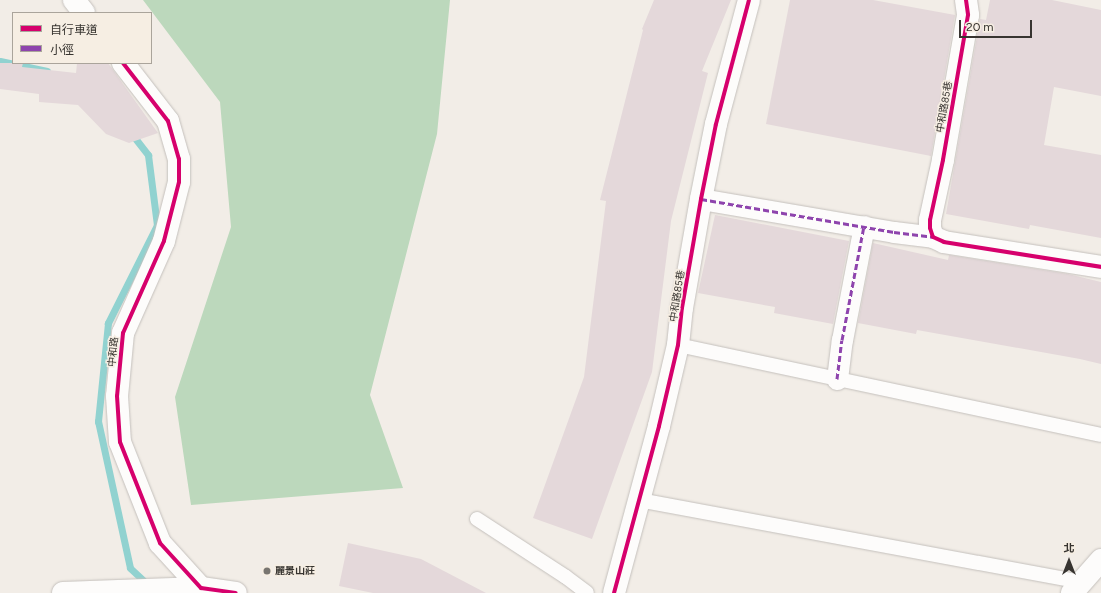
<!DOCTYPE html>
<html>
<head>
<meta charset="utf-8">
<style>
  body { margin:0 }
  #map { position:relative; width:1101px; height:593px; overflow:hidden; background:#f2ede7; font-family:Figtree,"Noto Sans TC",sans-serif }
  div>[style] { position:absolute }
  .forest>* { inset:0; background:#bcd8bc }
  .stream>* { height:7px; margin:-3.5px; padding:0 3.5px; transform-origin:3.5px; border-radius:3.5px; background:#91d2d0 }
  .building>* { inset:0; background:#e4d8da }
  .roads { filter:drop-shadow(0 0 1px #c4c0bc) drop-shadow(0 0 1px #c4c0bc) }
  .service>* { height:14px; margin:-7px; padding:0 7px; transform-origin:7px; border-radius:7px; background:#fdfcfb }
  .pedestrian>* { height:21px; margin:-10.5px; padding:0 10.5px; transform-origin:10.5px; border-radius:10.5px; background:#fdfcfb }
  .minor>* { height:22px; margin:-11px; padding:0 11px; transform-origin:11px; border-radius:11px; background:#fdfcfb }
  .quiet>* { height:3px; margin-top:-1.5px; transform-origin:0; background:repeating-linear-gradient(90deg,#8e44ad 0 6px,transparent 0 9px) }
  .cycleway>* { height:4px; margin:-2px; padding:0 2px; transform-origin:2px; border-radius:2px; background:#d6006c }
  .dots>* { width:11px; height:11px; translate:-50% -50%; box-sizing:border-box; border:2px solid #f6eee3; border-radius:50% }
  span { translate:-50% -50%; white-space:nowrap; text-align:center; line-height:1.15; -webkit-text-stroke:3px #f6eee3; paint-order:stroke }
  .street-label { font-size:10px; color:#373430 }
  .poi-label { font-size:10px; color:#373430; font-weight:700 }
  .left { translate:0 -50%; text-align:left }
  .legend { position:absolute; left:12px; top:12px; width:140px; height:52px; box-sizing:border-box; background:#f6eee3; border:1px solid #aaa49b; margin:0; padding:5px 7px; list-style:none; font-size:12px; color:#373430 }
  .legend li { display:flex; align-items:center; gap:8px; height:20px }
  .legend b { width:20px; border:1px solid #aaa49b }
  .north { position:absolute; left:1049px; top:541px; width:40px; height:40px; -webkit-text-stroke:3px #f6eee3; paint-order:stroke; rotate:0deg; font-size:11px; font-weight:700; line-height:16px; text-align:center; color:#373430 }
  .north::after { content:''; display:block; margin:auto; width:14px; height:18px; background:#373430; clip-path:polygon(50% 0,100% 100%,50% 72%,0 100%) }
  .scale { position:absolute; left:959px; top:20px; width:73px; height:18px; box-sizing:border-box; border:2px solid #373430; border-top:0; padding-left:5px; font-size:12px; line-height:14px; white-space:nowrap; color:#373430; -webkit-text-stroke:3px #f6eee3; paint-order:stroke }
</style>
</head>
<body>
<div id="map">
  <div class="forest">
    <div style="clip-path:polygon(143px 0,450px 0,437px 134px,370px 395px,403px 488px,191px 505px,175px 397px,231px 227px,220px 102px)"></div>
  </div>
  <div class="stream">
    <div style="left:0;top:61px;width:48px;rotate:12deg"></div>
    <div style="left:131px;top:133px;width:28px;rotate:52deg"></div>
    <div style="left:148px;top:155px;width:71px;rotate:82.7deg"></div>
    <div style="left:157px;top:225px;width:110px;rotate:116.6deg"></div>
    <div style="left:108px;top:323px;width:99px;rotate:95.8deg"></div>
    <div style="left:98px;top:421px;width:150px;rotate:77.7deg"></div>
    <div style="left:130px;top:568px;width:25px;rotate:43deg"></div>
  </div>
  <div class="building">
    <div style="clip-path:polygon(654px 0,731px 0,702px 71px,708px 73px,671px 221px,652px 372px,592px 539px,533px 518px,584px 377px,606px 201px,600px 200px,643px 30px,642px 29px)"></div>
    <div style="clip-path:polygon(790px 0,873px 0,955px 15px,931px 156px,766px 124px)"></div>
    <div style="clip-path:polygon(990px 0,1052px 0,1101px 10px,1101px 96px,1054px 87px,1044px 145px,1101px 155px,1101px 238px,1030px 225px,1029px 229px,946px 214px,980px 19px,986px 20px)"></div>
    <div style="clip-path:polygon(0 63px,23px 63px,22px 67px,76px 73px,77px 63px,108px 63px,158px 133px,129px 143px,106px 134px,78px 105px,39px 102px,39px 94px,0 89px)"></div>
    <div style="clip-path:polygon(715px 215px,849px 241px,833px 324px,774px 313px,775px 307px,698px 293px)"></div>
    <div style="clip-path:polygon(873px 243px,948px 260px,949px 255px,1068px 274px,1101px 282px,1101px 364px,1080px 359px,917px 330px,916px 334px,858px 323px)"></div>
    <div style="clip-path:polygon(348px 543px,421px 559px,486px 593px,373px 593px,339px 586px)"></div>
  </div>
  <div class="roads">
    <div class="service">
      <div style="left:678px;top:345px;width:432px;rotate:12deg"></div>
      <div style="left:639px;top:500px;width:451px;rotate:10.5deg"></div>
      <div style="left:477px;top:519px;width:106px;rotate:33.1deg"></div>
      <div style="left:566px;top:577px;width:26px;rotate:37deg"></div>
    </div>
    <div class="pedestrian">
      <div style="left:701px;top:199px;width:196px;rotate:9.7deg"></div>
      <div style="left:894px;top:232px;width:39px;rotate:7deg"></div>
      <div style="left:837px;top:379px;width:39px;rotate:-83deg"></div>
      <div style="left:842px;top:340px;width:116px;rotate:-79.1deg"></div>
    </div>
    <div class="minor">
      <div style="left:74px;top:0;width:16px;rotate:52deg"></div>
      <div style="left:966px;top:0;width:15px;rotate:82deg"></div>
      <div style="left:968px;top:15px;width:147px;rotate:99.8deg"></div>
      <div style="left:943px;top:160px;width:61px;rotate:102.2deg"></div>
      <div style="left:930px;top:220px;width:8px;rotate:90deg"></div>
      <div style="left:930px;top:228px;width:9px;rotate:72deg"></div>
      <div style="left:933px;top:237px;width:12px;rotate:24deg"></div>
      <div style="left:944px;top:242px;width:159px;rotate:9deg"></div>
      <div style="left:123px;top:63px;width:73px;rotate:52.2deg"></div>
      <div style="left:168px;top:121px;width:40px;rotate:74deg"></div>
      <div style="left:179px;top:159px;width:23px;rotate:90deg"></div>
      <div style="left:179px;top:182px;width:61px;rotate:104.3deg"></div>
      <div style="left:164px;top:241px;width:101px;rotate:114deg"></div>
      <div style="left:123px;top:333px;width:63px;rotate:95.4deg"></div>
      <div style="left:117px;top:396px;width:46px;rotate:86.3deg"></div>
      <div style="left:120px;top:442px;width:109px;rotate:68.4deg"></div>
      <div style="left:160px;top:543px;width:61px;rotate:47.7deg"></div>
      <div style="left:201px;top:588px;width:35px;rotate:8deg"></div>
      <div style="left:63px;top:593px;width:138px;rotate:-2.1deg"></div>
      <div style="left:614px;top:593px;width:173px;rotate:-74.9deg"></div>
      <div style="left:659px;top:426px;width:83px;rotate:-76.8deg"></div>
      <div style="left:678px;top:345px;width:37px;rotate:-84deg"></div>
      <div style="left:682px;top:308px;width:111px;rotate:-80.1deg"></div>
      <div style="left:701px;top:199px;width:76px;rotate:-78.7deg"></div>
      <div style="left:716px;top:124px;width:128px;rotate:-75.1deg"></div>
      <div style="left:1072px;top:593px;width:44px;rotate:-48.7deg"></div>
    </div>
  </div>
  <div class="quiet">
    <div style="left:701px;top:199px;width:196px;rotate:9.7deg"></div>
    <div style="left:894px;top:232px;width:39px;rotate:7deg"></div>
    <div style="left:837px;top:379px;width:39px;rotate:-83deg"></div>
    <div style="left:842px;top:340px;width:116px;rotate:-79.1deg"></div>
  </div>
  <div class="cycleway">
    <div style="left:966px;top:0;width:15px;rotate:82deg"></div>
    <div style="left:968px;top:15px;width:147px;rotate:99.8deg"></div>
    <div style="left:943px;top:160px;width:61px;rotate:102.2deg"></div>
    <div style="left:930px;top:220px;width:8px;rotate:90deg"></div>
    <div style="left:930px;top:228px;width:9px;rotate:72deg"></div>
    <div style="left:933px;top:237px;width:12px;rotate:24deg"></div>
    <div style="left:944px;top:242px;width:159px;rotate:9deg"></div>
    <div style="left:123px;top:63px;width:73px;rotate:52.2deg"></div>
    <div style="left:168px;top:121px;width:40px;rotate:74deg"></div>
    <div style="left:179px;top:159px;width:23px;rotate:90deg"></div>
    <div style="left:179px;top:182px;width:61px;rotate:104.3deg"></div>
    <div style="left:164px;top:241px;width:101px;rotate:114deg"></div>
    <div style="left:123px;top:333px;width:63px;rotate:95.4deg"></div>
    <div style="left:117px;top:396px;width:46px;rotate:86.3deg"></div>
    <div style="left:120px;top:442px;width:109px;rotate:68.4deg"></div>
    <div style="left:160px;top:543px;width:61px;rotate:47.7deg"></div>
    <div style="left:201px;top:588px;width:35px;rotate:8deg"></div>
    <div style="left:614px;top:593px;width:173px;rotate:-74.9deg"></div>
    <div style="left:659px;top:426px;width:83px;rotate:-76.8deg"></div>
    <div style="left:678px;top:345px;width:37px;rotate:-84deg"></div>
    <div style="left:682px;top:308px;width:111px;rotate:-80.1deg"></div>
    <div style="left:701px;top:199px;width:76px;rotate:-78.7deg"></div>
    <div style="left:716px;top:124px;width:128px;rotate:-75.1deg"></div>
  </div>
  <div class="dots">
    <div style="left:267px;top:571px;background:#787570"></div>
  </div>
  <div class="street-label">
    <span style="left:944px;top:107px;rotate:-80deg">中和路85巷</span>
    <span style="left:677px;top:296px;rotate:-81deg">中和路85巷</span>
    <span style="left:113px;top:352px;rotate:-84deg">中和路</span>
  </div>
  <div class="poi-label">
    <span class="left" style="left:275px;top:571px">麗景山莊</span>
  </div>
  <ul class="legend">
  <li><b style="height:5px;background:#d6006c"></b>自行車道</li>
  <li><b style="height:5px;background:#8e44ad"></b>小徑</li>
  </ul>
  <div class="north">北</div>
  <div class="scale">20 m</div>
</div>
</body>
</html>
